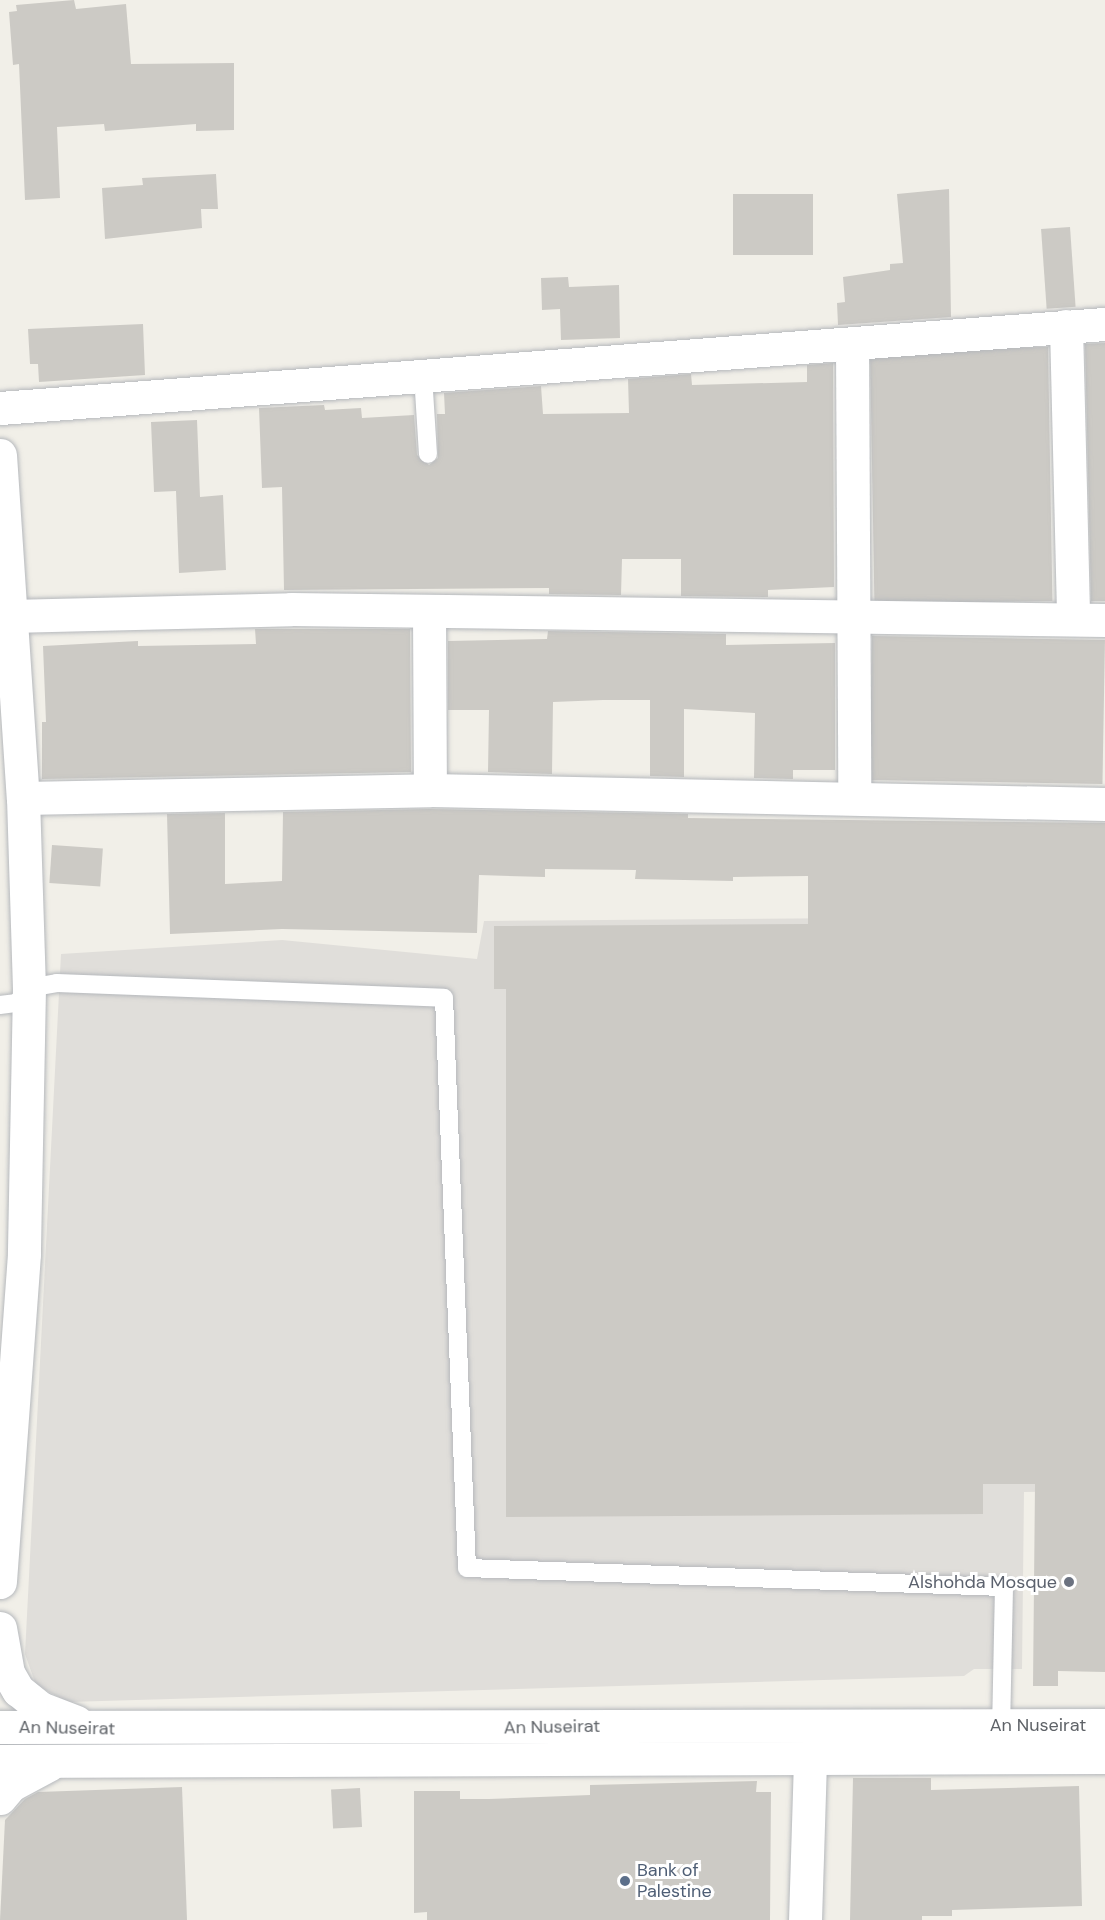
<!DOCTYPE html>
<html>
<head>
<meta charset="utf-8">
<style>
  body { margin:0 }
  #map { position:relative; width:1105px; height:1920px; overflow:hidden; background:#f1efe8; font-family:"DM Sans",sans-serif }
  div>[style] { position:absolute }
  .industrial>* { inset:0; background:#e0deda }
  .building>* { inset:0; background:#cccac5; transform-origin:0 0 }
  .roads { filter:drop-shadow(0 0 2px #b5b8bc) drop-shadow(0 0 2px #b5b8bc) }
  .lane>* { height:18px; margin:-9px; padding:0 9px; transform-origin:9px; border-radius:9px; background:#fff }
  .street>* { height:33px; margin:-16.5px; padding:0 16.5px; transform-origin:16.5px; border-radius:16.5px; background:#fff }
  .secondary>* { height:33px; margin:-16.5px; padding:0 16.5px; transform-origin:16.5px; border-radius:16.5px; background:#fff }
  .dots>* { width:16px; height:16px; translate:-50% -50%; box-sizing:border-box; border:3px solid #fff; border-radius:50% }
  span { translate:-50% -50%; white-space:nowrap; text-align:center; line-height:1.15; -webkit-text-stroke:6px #fff; paint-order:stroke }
  .worship-label { font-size:18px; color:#5b616d }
  .right { translate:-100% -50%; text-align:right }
  .street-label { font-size:18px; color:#5f6368 }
  .service-label { font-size:18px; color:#4e5e75 }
  .left { translate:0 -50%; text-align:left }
</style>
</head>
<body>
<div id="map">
  <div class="industrial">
    <div style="clip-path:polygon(1105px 916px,1105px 1491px,1024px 1492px,1022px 1669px,974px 1669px,964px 1676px,68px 1702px,36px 1685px,25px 1654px,61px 954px,282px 940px,477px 959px,484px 921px)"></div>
  </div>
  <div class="building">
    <div style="clip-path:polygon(74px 0,76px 9px,126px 4px,131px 64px,234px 63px,234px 130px,196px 131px,196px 124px,105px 131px,104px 124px,57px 127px,60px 198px,25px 200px,19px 64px,13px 65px,9px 12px,17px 11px,16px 5px)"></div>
    <div style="clip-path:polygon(216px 174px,218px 209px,201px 209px,202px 228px,105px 239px,102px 188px,143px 185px,142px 178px)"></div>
    <div style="clip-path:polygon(949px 189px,951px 317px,838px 325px,837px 303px,845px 302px,843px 277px,890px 270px,890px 264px,903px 263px,897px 194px)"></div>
    <div style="left:813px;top:194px;width:61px;height:80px;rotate:90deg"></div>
    <div style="left:1070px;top:227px;width:80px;height:29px;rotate:86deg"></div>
    <div style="clip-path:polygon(568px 277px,569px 287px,619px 285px,620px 338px,561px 340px,560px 309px,542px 310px,541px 278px)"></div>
    <div style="clip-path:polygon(143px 324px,145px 375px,39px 382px,38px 364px,30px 364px,28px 329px)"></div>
    <div style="clip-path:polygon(1105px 343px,1105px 601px,1091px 601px,1085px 344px)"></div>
    <div style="left:1048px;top:347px;width:254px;height:178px;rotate:89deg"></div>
    <div style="clip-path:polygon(833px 363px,834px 587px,768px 590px,768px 597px,681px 596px,681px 559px,622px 559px,621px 595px,549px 594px,549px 588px,284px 590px,282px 487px,262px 488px,259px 408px,324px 405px,325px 410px,361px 408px,362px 418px,414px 415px,417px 455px,429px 465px,438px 458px,437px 414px,445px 414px,444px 393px,541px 386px,543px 414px,629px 413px,628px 379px,691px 374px,692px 385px,807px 382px,807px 365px)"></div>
    <div style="clip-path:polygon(197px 420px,200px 497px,223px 495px,226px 570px,179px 573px,176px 491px,154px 492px,151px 422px)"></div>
    <div style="clip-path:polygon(255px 629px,410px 629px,411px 772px,42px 779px,42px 722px,46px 722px,43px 646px,138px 641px,138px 646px,256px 644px)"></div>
    <div style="clip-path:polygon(548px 631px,726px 634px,726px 645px,835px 643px,835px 770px,793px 770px,793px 779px,754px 778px,755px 713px,684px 709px,684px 777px,650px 776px,650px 700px,603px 700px,553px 702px,552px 774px,488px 772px,489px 710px,448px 710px,448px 641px,547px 639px)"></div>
    <div style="left:872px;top:636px;width:233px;height:144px;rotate:1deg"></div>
    <div style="clip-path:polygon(430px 809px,688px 814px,688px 818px,1105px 823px,1105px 1672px,1058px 1671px,1058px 1686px,1033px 1686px,1035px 1484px,983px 1484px,983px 1514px,506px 1517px,506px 989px,494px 989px,494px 926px,808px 924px,808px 876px,733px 877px,733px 881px,635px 879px,636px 870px,545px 869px,545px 877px,479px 875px,477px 933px,282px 929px,170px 934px,167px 814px,225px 813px,225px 884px,282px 881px,283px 812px)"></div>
    <div style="left:52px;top:845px;width:51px;height:38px;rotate:4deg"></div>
    <div style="clip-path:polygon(853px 1778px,931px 1778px,931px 1790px,1079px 1786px,1082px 1906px,952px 1910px,952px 1916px,922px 1916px,922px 1920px,850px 1920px)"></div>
    <div style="clip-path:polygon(757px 1781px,756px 1792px,771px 1792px,770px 1920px,427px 1920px,427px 1912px,414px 1913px,414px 1791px,460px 1791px,460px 1799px,489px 1799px,590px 1795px,590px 1785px)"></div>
    <div style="clip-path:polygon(182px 1787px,187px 1920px,0 1920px,5px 1820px,25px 1799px,38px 1792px)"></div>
    <div style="left:360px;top:1788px;width:39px;height:29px;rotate:87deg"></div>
  </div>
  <div class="roads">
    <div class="lane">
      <div style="left:423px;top:375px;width:79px;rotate:86.4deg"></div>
      <div style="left:0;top:1005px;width:17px;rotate:-7deg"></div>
      <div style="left:17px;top:1003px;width:19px;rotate:-51deg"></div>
      <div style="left:29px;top:988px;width:28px;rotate:-10deg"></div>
      <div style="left:57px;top:983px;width:387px;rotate:2.2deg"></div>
      <div style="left:444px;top:998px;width:570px;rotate:87.69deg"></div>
      <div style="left:467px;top:1568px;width:537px;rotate:2.03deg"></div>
      <div style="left:1004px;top:1587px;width:145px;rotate:91.2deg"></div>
    </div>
    <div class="street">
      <div style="left:1066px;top:326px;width:293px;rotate:88.6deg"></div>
      <div style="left:852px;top:345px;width:453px;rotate:89.7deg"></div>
      <div style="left:0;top:408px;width:1108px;rotate:-4.35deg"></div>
      <div style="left:429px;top:611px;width:179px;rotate:89.7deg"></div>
      <div style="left:10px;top:616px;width:281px;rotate:-1.4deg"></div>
      <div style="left:291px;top:609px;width:814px;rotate:0.77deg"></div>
      <div style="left:23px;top:798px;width:407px;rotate:-1.1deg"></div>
      <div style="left:430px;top:790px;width:675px;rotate:1.19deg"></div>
      <div style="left:805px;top:1920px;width:163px;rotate:-88.2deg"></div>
    </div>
    <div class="secondary">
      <div style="left:0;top:455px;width:344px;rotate:86.2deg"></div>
      <div style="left:23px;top:798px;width:190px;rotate:88.2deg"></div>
      <div style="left:29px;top:988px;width:266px;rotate:91.1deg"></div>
      <div style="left:24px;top:1254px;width:329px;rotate:94.2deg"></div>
      <div style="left:0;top:1628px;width:46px;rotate:79.9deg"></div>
      <div style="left:8px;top:1673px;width:20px;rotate:60deg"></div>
      <div style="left:18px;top:1690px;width:28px;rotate:39deg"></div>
      <div style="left:40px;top:1708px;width:39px;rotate:21deg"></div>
      <div style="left:0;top:1727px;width:1105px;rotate:-0.1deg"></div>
      <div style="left:0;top:1761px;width:1105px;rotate:-0.21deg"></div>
      <div style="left:0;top:1798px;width:17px;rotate:-50deg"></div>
      <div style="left:11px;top:1785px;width:44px;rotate:-28.3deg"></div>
    </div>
  </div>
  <div class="dots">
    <div style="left:1069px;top:1582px;background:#6b7280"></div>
    <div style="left:625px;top:1881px;background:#5c6f8a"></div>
  </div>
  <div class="worship-label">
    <span class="right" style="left:1057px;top:1582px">Alshohda Mosque</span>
  </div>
  <div class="street-label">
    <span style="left:1038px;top:1725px">An Nuseirat</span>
    <span style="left:552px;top:1727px;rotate:-1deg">An Nuseirat</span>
    <span style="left:67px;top:1728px;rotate:1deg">An Nuseirat</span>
  </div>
  <div class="service-label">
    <span class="left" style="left:637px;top:1881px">Bank of<br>Palestine</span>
  </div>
</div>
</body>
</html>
